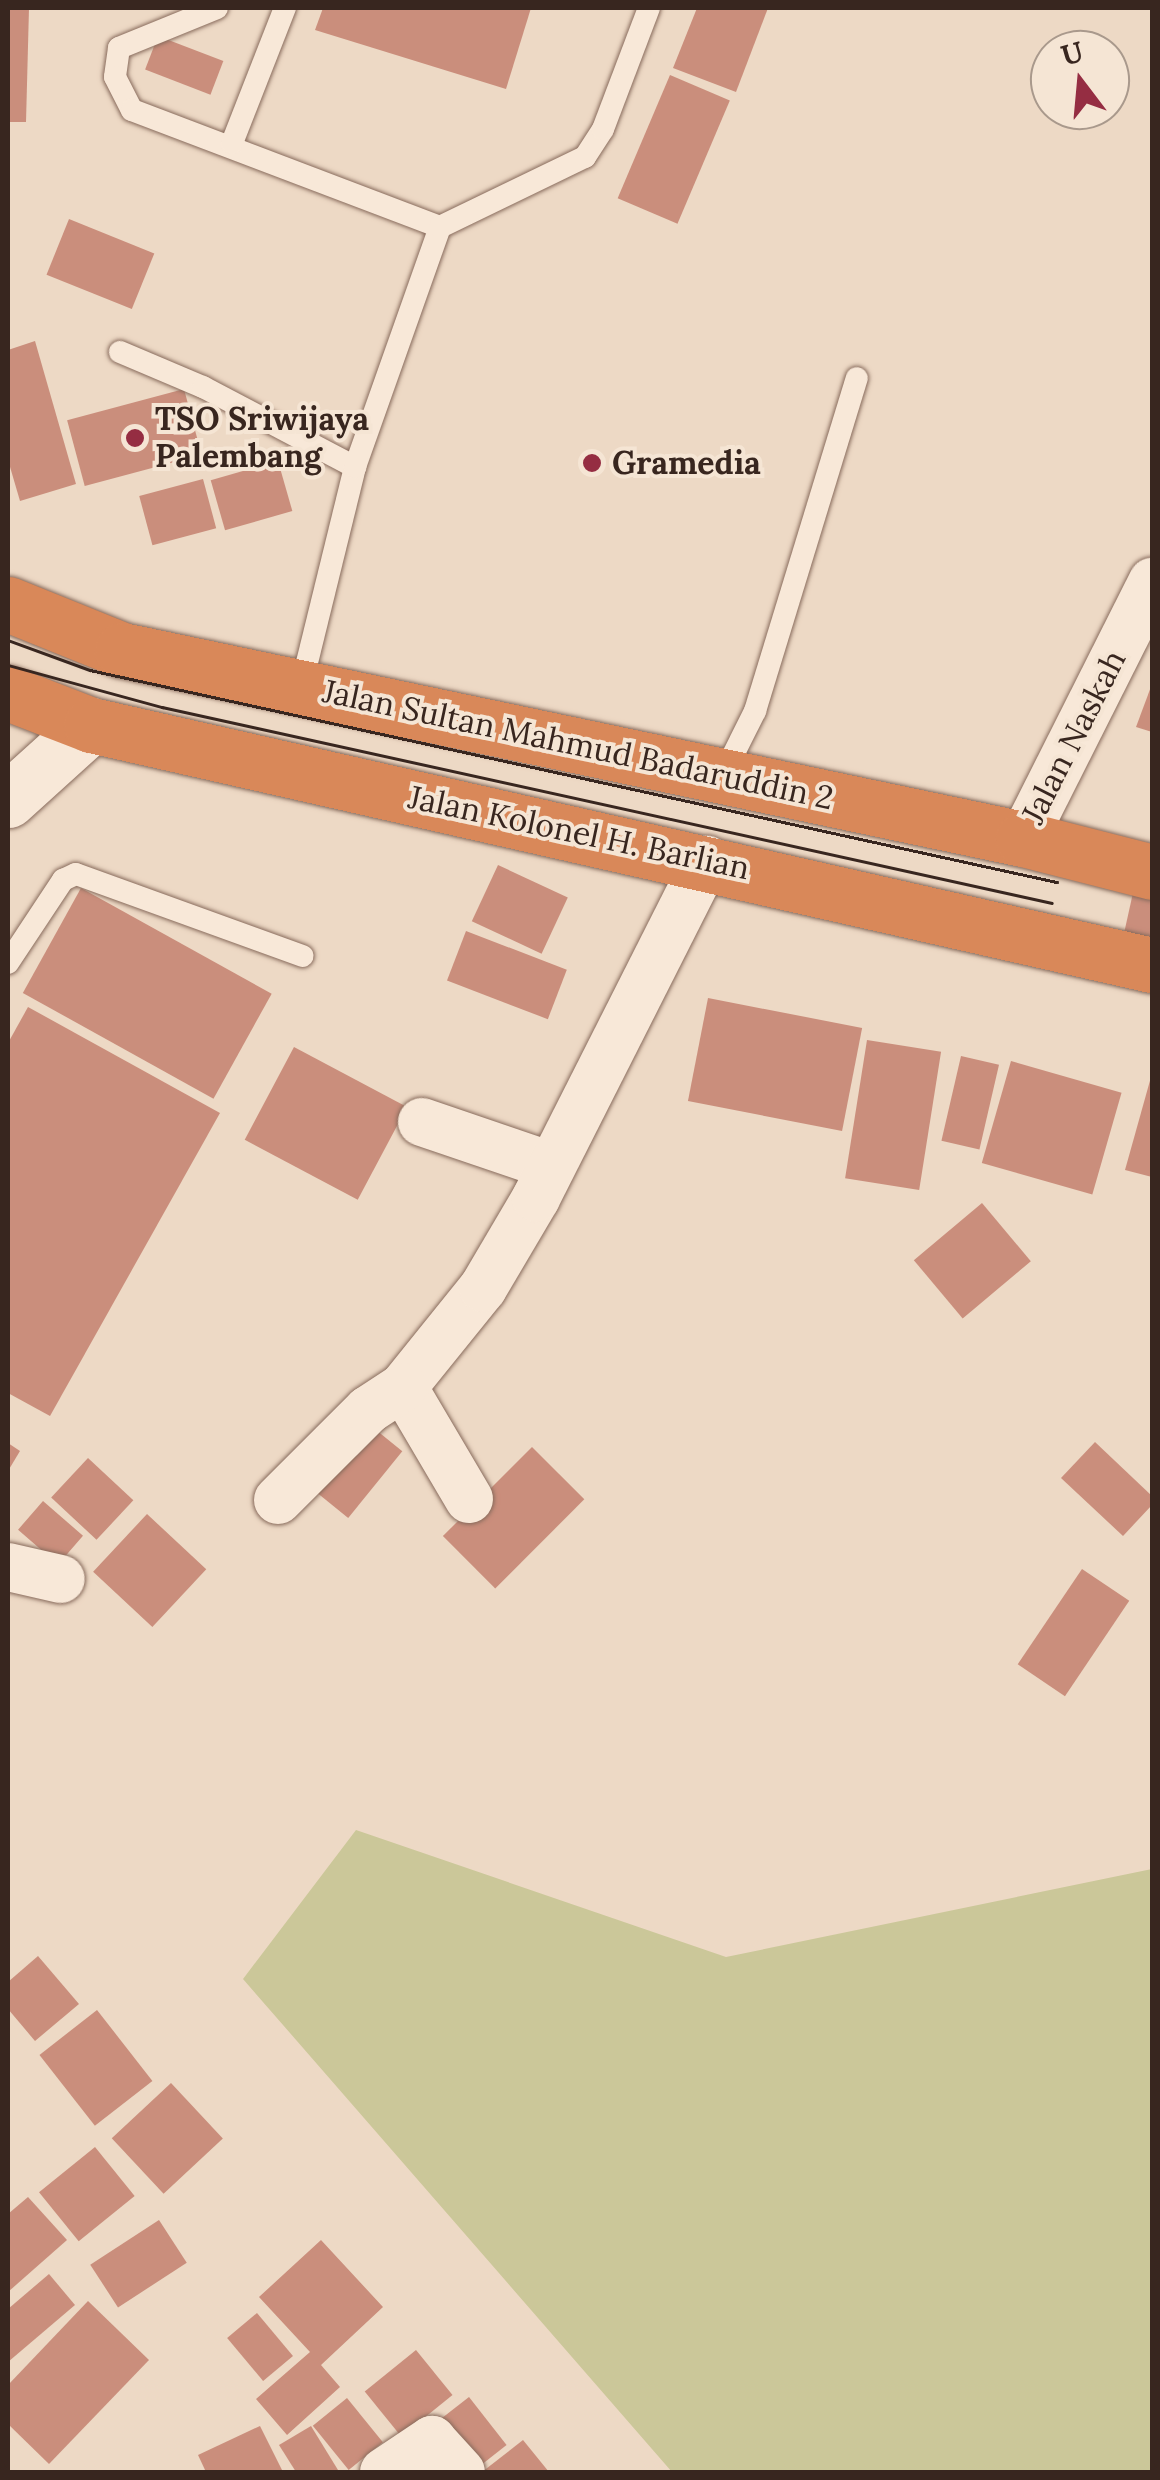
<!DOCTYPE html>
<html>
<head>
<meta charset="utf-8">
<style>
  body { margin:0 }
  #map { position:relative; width:1160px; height:2480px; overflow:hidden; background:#edd9c5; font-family:Lora,serif }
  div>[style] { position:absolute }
  .green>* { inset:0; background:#cbc799 }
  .building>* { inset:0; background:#ca8e7c; transform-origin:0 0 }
  .roads { filter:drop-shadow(0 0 2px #886b5c) drop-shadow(0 0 2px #886b5c) }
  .lane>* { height:22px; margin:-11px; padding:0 11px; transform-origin:11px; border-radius:11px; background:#f8e8d8 }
  .street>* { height:48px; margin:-24px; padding:0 24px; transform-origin:24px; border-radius:24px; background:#f8e8d8 }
  .secondary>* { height:55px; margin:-27.5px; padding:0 27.5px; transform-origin:27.5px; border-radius:27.5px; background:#f8e8d8 }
  .highway>* { height:55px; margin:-27.5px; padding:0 27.5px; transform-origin:27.5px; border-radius:27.5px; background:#d98859 }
  .tram>* { height:2.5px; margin:-1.25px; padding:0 1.25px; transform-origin:1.25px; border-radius:1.25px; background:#38261f }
  .dots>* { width:28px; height:28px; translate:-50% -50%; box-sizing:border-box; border:5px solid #f5e5d4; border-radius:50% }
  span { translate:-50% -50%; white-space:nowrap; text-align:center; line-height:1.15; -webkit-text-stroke:8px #f5e5d4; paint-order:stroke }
  .poi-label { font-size:32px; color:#38261f; font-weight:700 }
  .left { translate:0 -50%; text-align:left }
  .street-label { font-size:32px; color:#38261f }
  .frame { position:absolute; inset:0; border:10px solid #38261f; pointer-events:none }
  .north { position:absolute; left:1030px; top:30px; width:100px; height:100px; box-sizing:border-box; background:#f5e5d4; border:2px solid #a9998c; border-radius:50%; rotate:344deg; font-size:28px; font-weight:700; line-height:40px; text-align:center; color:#38261f }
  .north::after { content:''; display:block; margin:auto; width:35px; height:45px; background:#952d42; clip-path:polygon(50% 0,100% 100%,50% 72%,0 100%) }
</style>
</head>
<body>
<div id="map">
  <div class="green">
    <div style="clip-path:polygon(356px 1830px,726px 1957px,1152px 1869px,1152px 2472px,672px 2472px,243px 1979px)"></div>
  </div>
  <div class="building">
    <div style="clip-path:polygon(8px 8px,29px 8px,26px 122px,8px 122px)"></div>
    <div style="clip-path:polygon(323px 8px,531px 8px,506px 89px,315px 30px)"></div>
    <div style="clip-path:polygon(697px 8px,768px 8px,736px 92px,673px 68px)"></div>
    <div style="left:158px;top:36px;width:70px;height:36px;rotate:21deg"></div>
    <div style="left:670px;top:75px;width:65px;height:134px;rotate:23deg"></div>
    <div style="left:69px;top:219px;width:92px;height:60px;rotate:22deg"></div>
    <div style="clip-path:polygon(35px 341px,76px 484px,20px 501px,8px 460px,8px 350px)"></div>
    <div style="left:184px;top:389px;width:68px;height:121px;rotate:75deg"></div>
    <div style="left:278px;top:461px;width:52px;height:70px;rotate:74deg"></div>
    <div style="left:203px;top:479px;width:51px;height:66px;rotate:75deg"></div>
    <div style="clip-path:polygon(1152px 684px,1152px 732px,1136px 727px)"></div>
    <div style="clip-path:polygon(1144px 843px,1152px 845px,1152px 964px,1119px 956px)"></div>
    <div style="left:498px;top:865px;width:77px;height:62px;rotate:25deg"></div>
    <div style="left:81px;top:888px;width:218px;height:120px;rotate:29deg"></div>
    <div style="left:466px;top:931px;width:108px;height:53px;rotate:21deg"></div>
    <div style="left:708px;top:998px;width:157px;height:105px;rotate:11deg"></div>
    <div style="clip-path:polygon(28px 1007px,220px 1113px,50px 1416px,8px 1393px,8px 1043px)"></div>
    <div style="left:867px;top:1040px;width:75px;height:140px;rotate:9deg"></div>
    <div style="left:294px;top:1047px;width:128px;height:105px;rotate:28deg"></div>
    <div style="left:961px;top:1056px;width:39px;height:87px;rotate:13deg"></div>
    <div style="left:1011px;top:1061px;width:115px;height:106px;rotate:16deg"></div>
    <div style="clip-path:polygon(1151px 1077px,1152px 1077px,1152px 1177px,1125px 1170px)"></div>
    <div style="left:982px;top:1203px;width:76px;height:89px;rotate:50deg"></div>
    <div style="left:365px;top:1421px;width:48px;height:86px;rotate:39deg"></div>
    <div style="clip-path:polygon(1095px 1442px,1152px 1496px,1152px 1505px,1123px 1536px,1061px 1478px)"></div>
    <div style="clip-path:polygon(8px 1443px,20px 1451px,8px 1471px)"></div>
    <div style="left:532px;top:1447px;width:74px;height:126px;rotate:45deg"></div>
    <div style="left:88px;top:1458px;width:62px;height:54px;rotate:43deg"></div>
    <div style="left:43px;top:1501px;width:53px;height:38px;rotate:41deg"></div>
    <div style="left:147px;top:1514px;width:81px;height:79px;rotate:43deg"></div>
    <div style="left:1082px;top:1569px;width:57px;height:115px;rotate:34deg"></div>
    <div style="clip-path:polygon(38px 1956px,79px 2004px,35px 2041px,8px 2009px,8px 1982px)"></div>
    <div style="left:97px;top:2010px;width:90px;height:73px;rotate:52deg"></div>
    <div style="left:171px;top:2083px;width:76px;height:81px;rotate:47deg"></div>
    <div style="left:95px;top:2147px;width:63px;height:72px;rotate:51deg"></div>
    <div style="clip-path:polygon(28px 2197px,67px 2240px,8px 2292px,8px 2214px)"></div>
    <div style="left:159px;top:2220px;width:51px;height:82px;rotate:57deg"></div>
    <div style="clip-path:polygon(321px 2240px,383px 2307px,321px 2365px,340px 2387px,287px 2435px,256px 2399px,310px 2352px,259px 2297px)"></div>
    <div style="clip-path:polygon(49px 2274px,75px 2305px,8px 2362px,8px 2309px)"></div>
    <div style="clip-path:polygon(88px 2301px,149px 2360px,49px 2464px,8px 2424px,8px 2385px)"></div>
    <div style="left:257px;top:2313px;width:56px;height:39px;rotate:50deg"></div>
    <div style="left:416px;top:2350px;width:58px;height:66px;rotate:51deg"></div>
    <div style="left:469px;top:2397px;width:61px;height:44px;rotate:52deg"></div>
    <div style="left:347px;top:2398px;width:57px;height:44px;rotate:51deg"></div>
    <div style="clip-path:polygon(260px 2426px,283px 2472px,206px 2472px,198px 2455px)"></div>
    <div style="clip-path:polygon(311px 2426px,338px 2470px,334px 2472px,296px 2472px,279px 2445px)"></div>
    <div style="clip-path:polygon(523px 2440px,549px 2472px,482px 2472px)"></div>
  </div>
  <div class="roads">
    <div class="lane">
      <div style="left:217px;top:8px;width:106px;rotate:157.8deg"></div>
      <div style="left:119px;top:48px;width:29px;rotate:98deg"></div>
      <div style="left:115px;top:77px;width:37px;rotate:63deg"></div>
      <div style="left:132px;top:110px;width:329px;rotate:20.8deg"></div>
      <div style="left:232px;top:143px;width:145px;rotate:-68.6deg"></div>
      <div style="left:120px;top:352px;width:90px;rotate:22.9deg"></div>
      <div style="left:203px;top:387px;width:172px;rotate:27.8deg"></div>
      <div style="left:301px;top:687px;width:227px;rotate:-76.2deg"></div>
      <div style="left:355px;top:467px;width:255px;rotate:-70.5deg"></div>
      <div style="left:440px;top:227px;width:161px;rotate:-25.8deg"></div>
      <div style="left:585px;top:157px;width:33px;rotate:-57deg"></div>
      <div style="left:603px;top:129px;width:129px;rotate:-69.2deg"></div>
      <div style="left:723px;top:775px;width:72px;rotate:-63.4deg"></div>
      <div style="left:755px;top:711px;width:348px;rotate:-73deg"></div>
      <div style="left:8px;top:963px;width:100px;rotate:-56.5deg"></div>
      <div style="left:63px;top:880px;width:14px;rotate:-25deg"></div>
      <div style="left:76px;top:874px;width:241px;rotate:19.9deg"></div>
    </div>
    <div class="street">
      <div style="left:1023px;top:839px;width:288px;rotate:-63.3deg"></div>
      <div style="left:422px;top:1122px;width:133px;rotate:18.8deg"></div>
      <div style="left:469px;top:1499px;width:130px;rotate:-120.5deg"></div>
      <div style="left:403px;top:1387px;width:127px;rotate:-51.1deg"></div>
      <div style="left:483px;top:1288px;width:104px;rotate:-59.5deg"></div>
      <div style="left:536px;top:1198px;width:379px;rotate:-63.2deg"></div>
      <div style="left:278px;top:1500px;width:127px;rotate:-45deg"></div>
      <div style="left:368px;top:1410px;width:42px;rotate:-33.3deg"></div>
      <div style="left:8px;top:1567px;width:54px;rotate:12.8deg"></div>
      <div style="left:384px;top:2472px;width:58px;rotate:-33.7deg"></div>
      <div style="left:432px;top:2440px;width:43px;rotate:47.8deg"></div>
    </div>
    <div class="secondary">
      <div style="left:8px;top:800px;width:112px;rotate:-42.1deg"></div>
    </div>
    <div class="highway">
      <div style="left:8px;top:604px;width:123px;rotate:22deg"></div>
      <div style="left:122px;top:650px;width:921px;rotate:11.85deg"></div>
      <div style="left:1023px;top:839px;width:133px;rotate:14.3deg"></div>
      <div style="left:8px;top:693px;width:89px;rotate:21.1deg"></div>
      <div style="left:91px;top:725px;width:1088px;rotate:12.75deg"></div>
    </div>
  </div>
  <div class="tram">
    <div style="left:8px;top:640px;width:87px;rotate:20.1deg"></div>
    <div style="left:90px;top:670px;width:990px;rotate:12.37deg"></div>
    <div style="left:8px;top:665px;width:160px;rotate:15.3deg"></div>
    <div style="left:162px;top:707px;width:911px;rotate:12.42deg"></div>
  </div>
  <div class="dots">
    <div style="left:135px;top:438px;background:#952d42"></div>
    <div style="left:592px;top:463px;background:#952d42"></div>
  </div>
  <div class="poi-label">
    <span class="left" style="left:155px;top:438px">TSO Sriwijaya<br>Palembang</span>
    <span class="left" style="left:612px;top:463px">Gramedia</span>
  </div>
  <div class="street-label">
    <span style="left:1074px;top:737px;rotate:-63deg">Jalan Naskah</span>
    <span style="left:578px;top:745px;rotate:12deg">Jalan Sultan Mahmud Badaruddin 2</span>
    <span style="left:579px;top:833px;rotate:12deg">Jalan Kolonel H. Barlian</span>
  </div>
  <div class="frame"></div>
  <div class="north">U</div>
</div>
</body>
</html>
